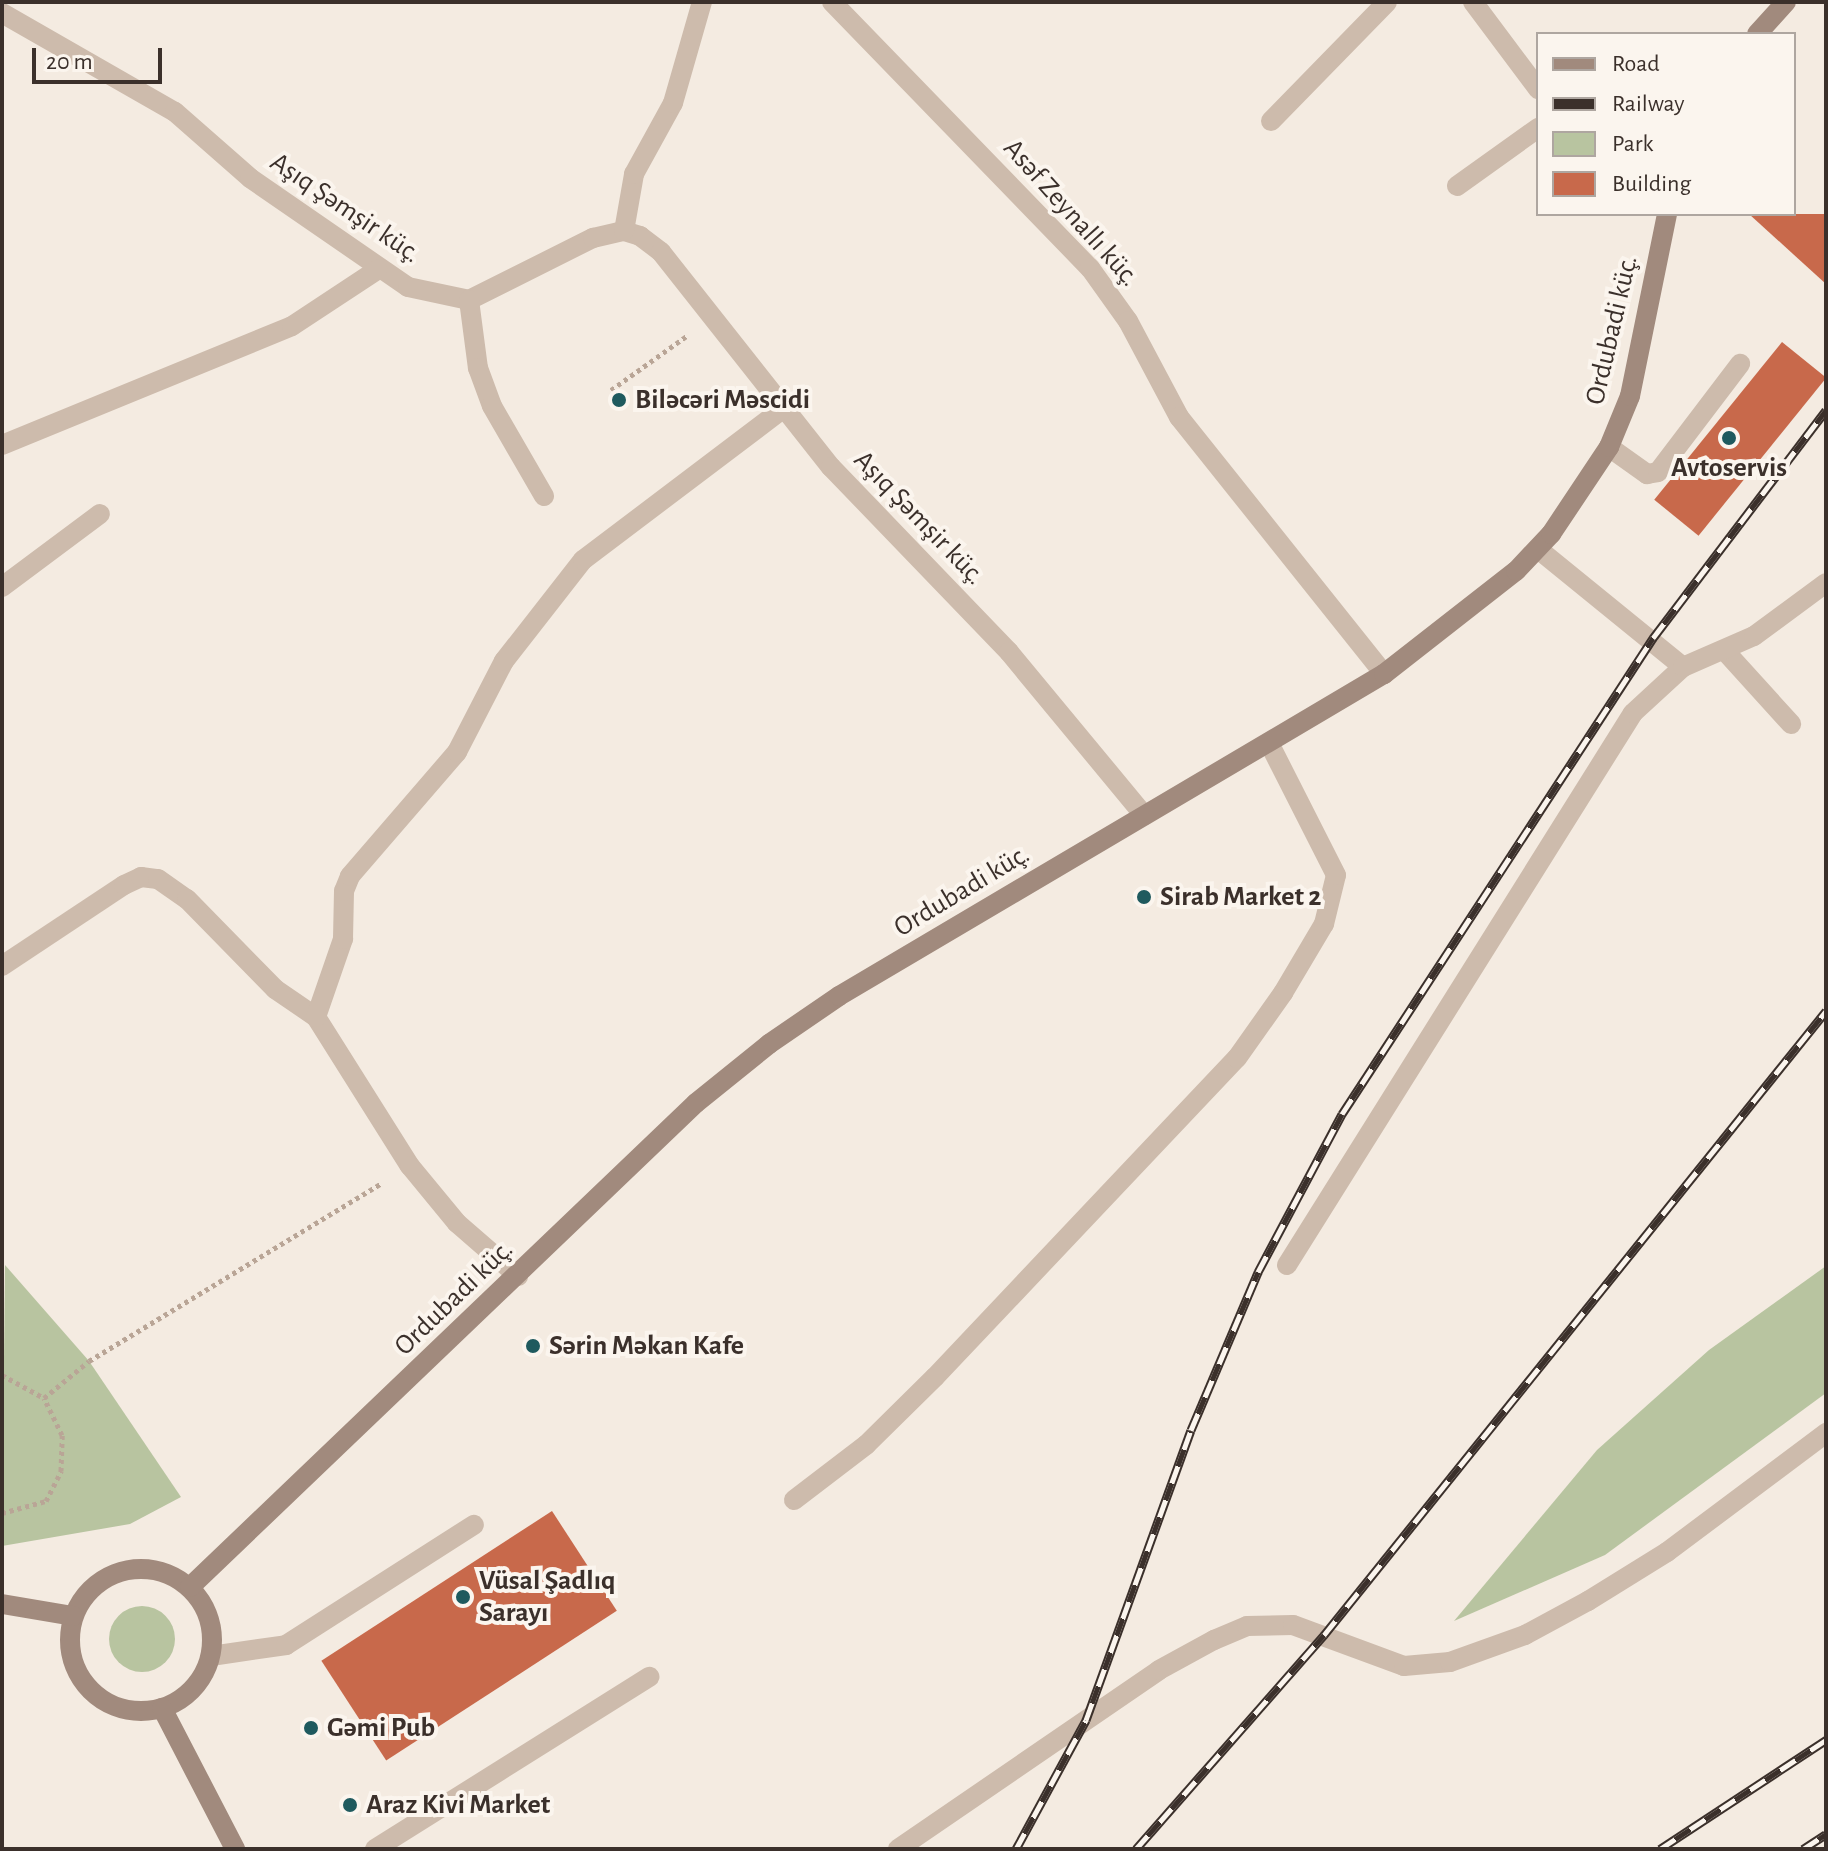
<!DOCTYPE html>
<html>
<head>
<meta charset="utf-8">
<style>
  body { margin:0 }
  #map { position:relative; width:1828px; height:1851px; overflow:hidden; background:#f4ebe1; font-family:"Alegreya Sans",sans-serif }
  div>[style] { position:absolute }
  .green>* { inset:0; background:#b8c4a0 }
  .round { border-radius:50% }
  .building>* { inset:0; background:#c8694b; transform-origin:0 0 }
  .path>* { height:5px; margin-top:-2.5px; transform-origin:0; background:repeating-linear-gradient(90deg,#b9a596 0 4px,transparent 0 8px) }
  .service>* { height:20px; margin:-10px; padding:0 10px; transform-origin:10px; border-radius:10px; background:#cdbbac }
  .minor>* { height:20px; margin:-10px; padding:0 10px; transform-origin:10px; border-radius:10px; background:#cdbbac }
  .secondary>* { height:20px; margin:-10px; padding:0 10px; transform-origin:10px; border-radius:10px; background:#a18a7d }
  .secondary>.ring { margin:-10px; padding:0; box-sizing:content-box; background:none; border:20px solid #a18a7d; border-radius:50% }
  .rail>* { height:9px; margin-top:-4.5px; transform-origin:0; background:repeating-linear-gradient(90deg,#fbf5ee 0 18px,#3b302b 0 36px); box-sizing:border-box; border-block:2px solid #3b302b }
  .dots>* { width:22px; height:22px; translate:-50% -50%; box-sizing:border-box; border:4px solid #fbf5ee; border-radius:50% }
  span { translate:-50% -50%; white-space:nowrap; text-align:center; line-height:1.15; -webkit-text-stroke:8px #fbf5ee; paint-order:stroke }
  .street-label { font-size:28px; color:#3b302b }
  .poi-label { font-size:28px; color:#3b302b; font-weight:700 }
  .left { translate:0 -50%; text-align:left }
  .frame { position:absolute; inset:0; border:4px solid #3b302b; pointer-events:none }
  .legend { position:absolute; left:1536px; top:32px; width:260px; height:184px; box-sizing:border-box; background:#fbf5ee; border:2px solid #aea6a0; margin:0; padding:10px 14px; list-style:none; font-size:24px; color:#3b302b }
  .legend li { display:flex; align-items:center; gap:16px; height:40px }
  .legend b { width:40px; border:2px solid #aea6a0 }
  .scale { position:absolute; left:32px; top:48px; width:130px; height:36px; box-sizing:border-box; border:4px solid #3b302b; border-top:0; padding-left:10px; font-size:24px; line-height:28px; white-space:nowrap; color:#3b302b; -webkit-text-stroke:6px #fbf5ee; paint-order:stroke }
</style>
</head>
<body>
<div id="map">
  <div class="green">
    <div style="clip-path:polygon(5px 1265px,89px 1361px,181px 1497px,130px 1524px,2px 1546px)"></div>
    <div style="clip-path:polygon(1826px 1266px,1826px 1393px,1605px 1555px,1454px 1621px,1597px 1450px,1709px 1350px)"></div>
    <div class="round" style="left:109px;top:1606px;width:66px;height:66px"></div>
  </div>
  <div class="building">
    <div style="clip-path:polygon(1749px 214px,1826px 214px,1826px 284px)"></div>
    <div style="left:1782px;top:342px;width:57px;height:203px;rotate:39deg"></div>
    <div style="left:552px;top:1511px;width:119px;height:275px;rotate:57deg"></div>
  </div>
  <div class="path">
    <div style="left:611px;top:390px;width:95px;rotate:-35.5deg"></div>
    <div style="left:2px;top:1375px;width:48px;rotate:28.7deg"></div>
    <div style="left:2px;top:1513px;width:46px;rotate:-15.3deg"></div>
    <div style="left:46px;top:1501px;width:34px;rotate:-63deg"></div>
    <div style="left:61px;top:1471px;width:36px;rotate:-88deg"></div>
    <div style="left:62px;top:1435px;width:41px;rotate:-115.9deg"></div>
    <div style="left:44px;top:1398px;width:58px;rotate:-39.4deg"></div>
    <div style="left:89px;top:1361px;width:343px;rotate:-31.3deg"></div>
  </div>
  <div class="service">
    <div style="left:1457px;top:186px;width:100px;rotate:-35.6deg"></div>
    <div style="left:1609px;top:447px;width:47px;rotate:35.4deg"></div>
    <div style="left:1647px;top:474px;width:11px;rotate:-10deg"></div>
    <div style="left:1658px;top:472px;width:136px;rotate:-52.8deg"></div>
    <div style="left:211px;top:1656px;width:76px;rotate:-8.3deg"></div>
    <div style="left:286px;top:1645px;width:223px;rotate:-32.6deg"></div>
    <div style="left:375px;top:1849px;width:324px;rotate:-32.1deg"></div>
    <div style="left:898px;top:1849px;width:316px;rotate:-34.4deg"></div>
    <div style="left:1159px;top:1670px;width:63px;rotate:-28.6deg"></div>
    <div style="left:1214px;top:1640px;width:36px;rotate:-23deg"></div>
    <div style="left:1247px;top:1626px;width:46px;rotate:-1.2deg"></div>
    <div style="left:1293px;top:1625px;width:118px;rotate:20.3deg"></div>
    <div style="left:1404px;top:1666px;width:46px;rotate:-5deg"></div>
    <div style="left:1450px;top:1662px;width:80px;rotate:-19.8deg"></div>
    <div style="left:1525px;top:1635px;width:72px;rotate:-28.4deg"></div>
    <div style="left:1588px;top:1601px;width:93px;rotate:-31.8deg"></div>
    <div style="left:1667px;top:1552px;width:199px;rotate:-36.8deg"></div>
  </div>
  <div class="minor">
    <div style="left:832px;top:2px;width:371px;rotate:45.9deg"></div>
    <div style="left:1090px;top:268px;width:65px;rotate:54.4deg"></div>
    <div style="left:1128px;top:321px;width:109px;rotate:62deg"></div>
    <div style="left:1179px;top:417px;width:329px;rotate:51.4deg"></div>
    <div style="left:1473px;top:2px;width:109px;rotate:53.2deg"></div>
    <div style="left:2px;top:13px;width:199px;rotate:29.8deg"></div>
    <div style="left:175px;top:112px;width:100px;rotate:41.3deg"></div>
    <div style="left:250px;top:178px;width:192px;rotate:34.6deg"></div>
    <div style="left:408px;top:287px;width:62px;rotate:12deg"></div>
    <div style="left:469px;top:300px;width:139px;rotate:-26.6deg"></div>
    <div style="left:593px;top:238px;width:32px;rotate:-13deg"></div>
    <div style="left:624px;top:231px;width:17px;rotate:17deg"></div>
    <div style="left:640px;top:236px;width:26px;rotate:37deg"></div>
    <div style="left:661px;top:252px;width:274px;rotate:51.7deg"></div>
    <div style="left:831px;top:467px;width:257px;rotate:46.1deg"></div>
    <div style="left:1009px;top:652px;width:212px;rotate:50.4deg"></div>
    <div style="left:1271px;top:121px;width:166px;rotate:-45.7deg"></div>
    <div style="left:624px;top:231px;width:58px;rotate:-80deg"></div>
    <div style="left:634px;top:174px;width:81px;rotate:-61.2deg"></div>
    <div style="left:673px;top:103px;width:105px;rotate:-74deg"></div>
    <div style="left:469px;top:300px;width:69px;rotate:82.5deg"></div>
    <div style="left:478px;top:368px;width:40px;rotate:69.8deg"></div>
    <div style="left:492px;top:406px;width:104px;rotate:60deg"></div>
    <div style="left:2px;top:445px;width:313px;rotate:-22.3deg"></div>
    <div style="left:292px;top:326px;width:102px;rotate:-33.4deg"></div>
    <div style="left:1538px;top:549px;width:187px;rotate:39.1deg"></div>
    <div style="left:2px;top:587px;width:122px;rotate:-36.7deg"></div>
    <div style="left:1724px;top:650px;width:100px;rotate:47.8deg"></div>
    <div style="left:2px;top:966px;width:146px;rotate:-33.6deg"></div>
    <div style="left:124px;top:885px;width:19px;rotate:-25deg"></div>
    <div style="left:141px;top:877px;width:17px;rotate:7deg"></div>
    <div style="left:158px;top:879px;width:35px;rotate:35deg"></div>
    <div style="left:187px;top:899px;width:126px;rotate:45.6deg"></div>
    <div style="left:275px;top:989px;width:50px;rotate:34.3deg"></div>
    <div style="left:316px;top:1017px;width:176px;rotate:57.8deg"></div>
    <div style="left:410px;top:1166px;width:74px;rotate:50.5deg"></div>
    <div style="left:457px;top:1223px;width:81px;rotate:41deg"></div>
    <div style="left:316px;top:1017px;width:83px;rotate:-70.9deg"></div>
    <div style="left:343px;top:939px;width:48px;rotate:-88.8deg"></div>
    <div style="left:344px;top:891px;width:16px;rotate:-68deg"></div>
    <div style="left:350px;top:876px;width:164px;rotate:-49.2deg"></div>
    <div style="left:457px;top:752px;width:102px;rotate:-62.7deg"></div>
    <div style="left:504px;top:661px;width:128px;rotate:-52deg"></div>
    <div style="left:583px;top:560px;width:251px;rotate:-37.1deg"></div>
    <div style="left:1287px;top:1265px;width:651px;rotate:-57.92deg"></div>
    <div style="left:1633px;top:713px;width:68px;rotate:-42.6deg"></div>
    <div style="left:1683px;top:667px;width:77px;rotate:-23.6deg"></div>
    <div style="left:1754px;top:636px;width:89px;rotate:-36.4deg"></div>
    <div style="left:794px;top:1500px;width:91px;rotate:-37.4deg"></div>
    <div style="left:866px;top:1445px;width:97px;rotate:-44.6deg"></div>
    <div style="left:935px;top:1377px;width:439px;rotate:-46.6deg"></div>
    <div style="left:1237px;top:1058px;width:80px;rotate:-54.7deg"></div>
    <div style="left:1283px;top:993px;width:80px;rotate:-59.3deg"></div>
    <div style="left:1324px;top:924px;width:50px;rotate:-76.2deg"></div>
    <div style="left:1336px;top:875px;width:148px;rotate:-116.9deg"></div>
  </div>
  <div class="secondary">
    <div style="left:1757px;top:34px;width:43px;rotate:-47.8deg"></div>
    <div class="ring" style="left:70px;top:1569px;width:122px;height:122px"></div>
    <div style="left:190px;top:1587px;width:700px;rotate:-43.73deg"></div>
    <div style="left:696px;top:1103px;width:94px;rotate:-38.9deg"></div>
    <div style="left:769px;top:1044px;width:85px;rotate:-34.4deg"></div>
    <div style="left:839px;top:996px;width:633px;rotate:-30.58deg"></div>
    <div style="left:1384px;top:674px;width:167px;rotate:-38deg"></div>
    <div style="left:1516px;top:571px;width:51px;rotate:-46.6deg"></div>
    <div style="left:1551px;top:534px;width:105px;rotate:-56.3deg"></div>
    <div style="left:1609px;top:447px;width:55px;rotate:-67.6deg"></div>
    <div style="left:1630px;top:396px;width:186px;rotate:-78.5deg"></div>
    <div style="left:2px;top:1604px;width:72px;rotate:9.6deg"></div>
    <div style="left:162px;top:1708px;width:159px;rotate:62.6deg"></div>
  </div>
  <div class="rail">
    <div style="left:1016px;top:1849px;width:147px;rotate:-61.5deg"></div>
    <div style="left:1086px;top:1720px;width:308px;rotate:-70.1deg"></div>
    <div style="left:1191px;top:1430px;width:172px;rotate:-67deg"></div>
    <div style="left:1258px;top:1272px;width:179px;rotate:-62deg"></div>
    <div style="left:1342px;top:1114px;width:569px;rotate:-56.84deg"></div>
    <div style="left:1653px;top:638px;width:286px;rotate:-52.8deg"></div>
    <div style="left:1136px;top:1849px;width:285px;rotate:-48.7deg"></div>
    <div style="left:1324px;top:1635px;width:801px;rotate:-51.18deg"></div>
    <div style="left:1660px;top:1849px;width:199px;rotate:-33.3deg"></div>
    <div style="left:1803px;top:1849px;width:27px;rotate:-33deg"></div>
  </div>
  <div class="dots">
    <div style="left:619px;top:400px;background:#1f5a5e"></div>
    <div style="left:1729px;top:438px;background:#1f5a5e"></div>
    <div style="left:1144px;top:897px;background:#1f5a5e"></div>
    <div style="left:533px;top:1346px;background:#1f5a5e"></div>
    <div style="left:463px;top:1597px;background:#1f5a5e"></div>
    <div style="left:311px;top:1728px;background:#1f5a5e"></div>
    <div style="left:350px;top:1805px;background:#1f5a5e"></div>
  </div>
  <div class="street-label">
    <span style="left:345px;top:208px;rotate:34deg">Aşıq Şəmşir küç.</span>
    <span style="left:1071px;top:213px;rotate:48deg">Asəf Zeynallı küç.</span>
    <span style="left:1612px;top:330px;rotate:-77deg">Ordubadi küç.</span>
    <span style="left:919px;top:518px;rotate:46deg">Aşıq Şəmşir küç.</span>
    <span style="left:962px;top:891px;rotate:-31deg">Ordubadi küç.</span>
    <span style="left:454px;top:1298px;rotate:-44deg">Ordubadi küç.</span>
  </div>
  <div class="poi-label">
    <span class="left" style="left:635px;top:400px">Biləcəri Məscidi</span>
    <span style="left:1729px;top:468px">Avtoservis</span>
    <span class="left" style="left:1160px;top:897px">Sirab Market 2</span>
    <span class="left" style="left:549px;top:1346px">Sərin Məkan Kafe</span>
    <span class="left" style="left:479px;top:1597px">Vüsal Şadlıq<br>Sarayı</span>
    <span class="left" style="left:327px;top:1728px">Gəmi Pub</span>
    <span class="left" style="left:366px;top:1805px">Araz Kivi Market</span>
  </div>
  <div class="frame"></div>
  <ul class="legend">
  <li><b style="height:10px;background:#a18a7d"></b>Road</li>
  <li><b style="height:10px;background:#3b302b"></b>Railway</li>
  <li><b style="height:22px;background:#b8c4a0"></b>Park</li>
  <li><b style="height:22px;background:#c8694b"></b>Building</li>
  </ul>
  <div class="scale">20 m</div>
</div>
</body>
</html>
